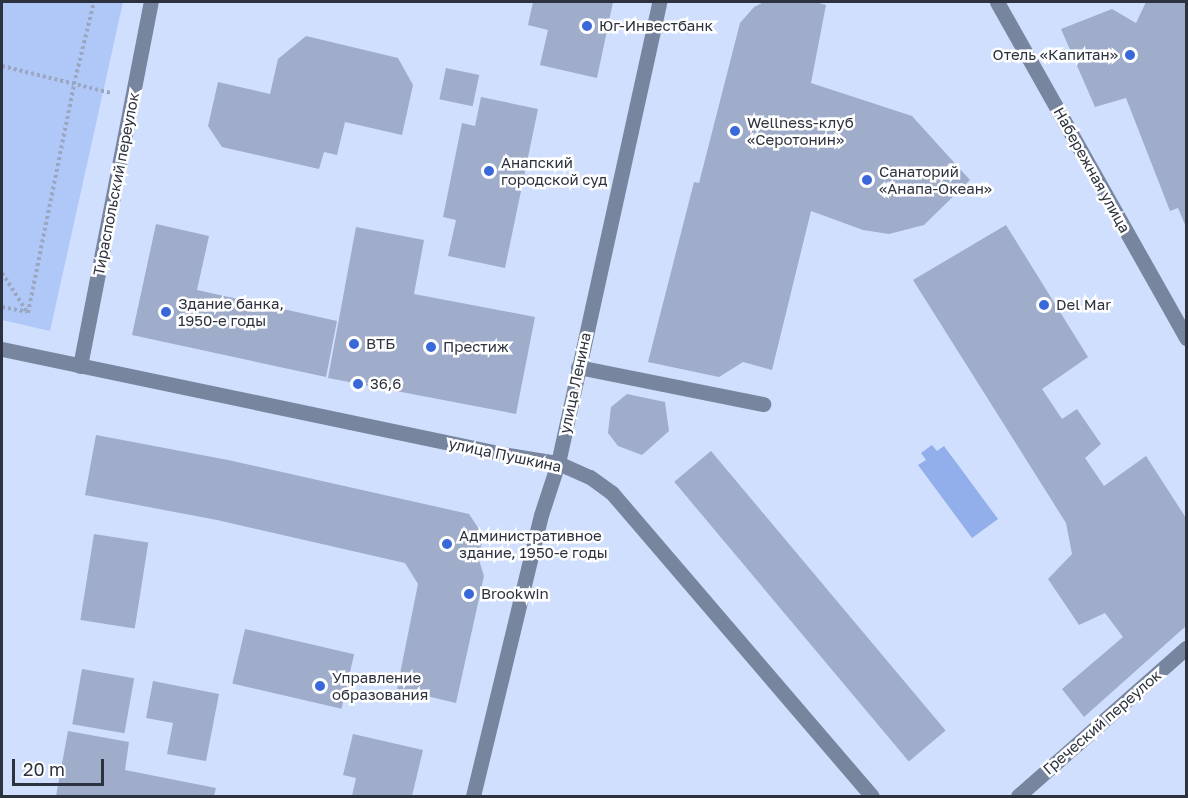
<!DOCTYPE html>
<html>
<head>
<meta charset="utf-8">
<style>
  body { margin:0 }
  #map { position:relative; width:1188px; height:798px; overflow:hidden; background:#d0dffe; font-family:"Golos Text",sans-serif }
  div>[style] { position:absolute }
  .green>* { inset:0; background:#b0c8f7 }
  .water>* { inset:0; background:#92afeb }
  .building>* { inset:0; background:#9fadca; transform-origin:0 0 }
  .path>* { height:4px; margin-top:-2px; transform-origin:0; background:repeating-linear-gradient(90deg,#9ba7c0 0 3px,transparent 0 6px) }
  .minor>* { height:15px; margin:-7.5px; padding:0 7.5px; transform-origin:7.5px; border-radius:7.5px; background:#78859f }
  .dots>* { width:16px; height:16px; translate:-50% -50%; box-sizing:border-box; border:3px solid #fff; border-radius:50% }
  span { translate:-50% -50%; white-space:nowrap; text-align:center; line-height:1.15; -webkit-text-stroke:5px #fff; paint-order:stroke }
  .poi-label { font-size:15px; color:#2c323e }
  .left { translate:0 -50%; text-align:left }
  .right { translate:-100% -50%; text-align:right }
  .street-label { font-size:15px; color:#2c323e }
  .frame { position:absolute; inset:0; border:3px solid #2c323e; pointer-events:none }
  .scale { position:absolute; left:12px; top:759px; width:92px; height:27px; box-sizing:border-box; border:3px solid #2c323e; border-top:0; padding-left:8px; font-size:18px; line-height:21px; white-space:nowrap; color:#2c323e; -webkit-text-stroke:4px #fff; paint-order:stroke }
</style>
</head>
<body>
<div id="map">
  <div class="green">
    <div style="clip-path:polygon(2px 2px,123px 2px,50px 331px,2px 320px)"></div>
  </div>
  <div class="water">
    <div style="clip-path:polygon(932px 445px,937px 451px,944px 446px,998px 519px,972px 538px,918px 465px,926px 460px,921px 453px)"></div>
  </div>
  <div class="building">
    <div style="clip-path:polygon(533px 2px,613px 2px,597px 78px,540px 65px,548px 30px,528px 25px)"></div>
    <div style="clip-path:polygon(764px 2px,815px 2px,826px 5px,811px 83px,912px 116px,970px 180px,924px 225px,889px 234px,863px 230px,811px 211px,772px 370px,743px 362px,719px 377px,648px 362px,694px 182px,699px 183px,740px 23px,754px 7px)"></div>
    <div style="clip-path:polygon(1146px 2px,1186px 2px,1186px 227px,1178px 208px,1170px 211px,1126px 98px,1095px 107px,1061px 29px,1112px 9px,1136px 23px)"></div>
    <div style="clip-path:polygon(306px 36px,398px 58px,413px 85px,402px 135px,345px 122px,337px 155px,324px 152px,319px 169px,222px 147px,208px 126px,218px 82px,270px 94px,278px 59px)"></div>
    <div style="left:446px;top:68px;width:34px;height:32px;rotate:12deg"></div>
    <div style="clip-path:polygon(481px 97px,538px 109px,505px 268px,448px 256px,456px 220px,443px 217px,462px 123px,475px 126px)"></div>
    <div style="clip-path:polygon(156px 224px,209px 236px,197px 290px,337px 321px,326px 377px,132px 335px)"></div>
    <div style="clip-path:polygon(1006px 225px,1088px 357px,1042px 389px,1062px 419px,1077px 409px,1101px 444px,1085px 458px,1104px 486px,1146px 456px,1186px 518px,1186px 626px,1084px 717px,1062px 689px,1123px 637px,1105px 613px,1079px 625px,1048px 579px,1072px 554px,1066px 523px,913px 280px)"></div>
    <div style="clip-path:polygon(356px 227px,424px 240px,414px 294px,535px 317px,516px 414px,328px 378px)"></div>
    <div style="clip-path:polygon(627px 394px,665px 402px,669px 431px,642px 455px,618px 446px,608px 433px,611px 407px)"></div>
    <div style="clip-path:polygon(96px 435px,228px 460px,469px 514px,483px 535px,479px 560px,484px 576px,456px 703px,397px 689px,418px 584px,405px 563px,217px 520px,85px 495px)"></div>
    <div style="left:711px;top:451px;width:365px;height:48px;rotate:50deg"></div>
    <div style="left:94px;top:534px;width:55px;height:87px;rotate:9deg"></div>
    <div style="left:245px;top:629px;width:112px;height:56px;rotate:13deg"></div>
    <div style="left:82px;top:669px;width:53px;height:56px;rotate:10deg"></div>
    <div style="clip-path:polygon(153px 681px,219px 694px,206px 761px,167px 754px,173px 723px,146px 718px)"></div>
    <div style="clip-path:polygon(68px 731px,129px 742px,125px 770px,216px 788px,214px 796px,56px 796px)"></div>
    <div style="clip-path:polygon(353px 734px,423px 750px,412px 796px,352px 796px,356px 778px,343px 775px)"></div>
  </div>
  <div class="path">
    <div style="left:2px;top:66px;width:112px;rotate:13.9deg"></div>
    <div style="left:2px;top:273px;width:46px;rotate:57.3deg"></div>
    <div style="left:2px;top:307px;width:25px;rotate:11deg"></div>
    <div style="left:28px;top:313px;width:234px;rotate:-78.6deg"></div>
    <div style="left:74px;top:84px;width:84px;rotate:-76.3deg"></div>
  </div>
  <div class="minor">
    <div style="left:997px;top:2px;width:386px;rotate:60.6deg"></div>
    <div style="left:2px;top:349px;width:512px;rotate:11.84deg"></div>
    <div style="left:503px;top:454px;width:56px;rotate:9.3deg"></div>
    <div style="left:558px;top:463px;width:35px;rotate:24deg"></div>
    <div style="left:590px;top:477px;width:27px;rotate:36deg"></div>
    <div style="left:612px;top:493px;width:399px;rotate:49.4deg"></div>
    <div style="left:80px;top:366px;width:371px;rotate:-79deg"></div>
    <div style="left:578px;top:367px;width:189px;rotate:11.3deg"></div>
    <div style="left:473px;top:796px;width:289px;rotate:-76.4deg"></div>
    <div style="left:541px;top:515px;width:55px;rotate:-71.9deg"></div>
    <div style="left:558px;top:463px;width:472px;rotate:-77.6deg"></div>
    <div style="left:1018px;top:796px;width:224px;rotate:-41.4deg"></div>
  </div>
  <div class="dots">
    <div style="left:587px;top:26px;background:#3968d8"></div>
    <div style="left:1130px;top:55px;background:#3968d8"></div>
    <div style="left:735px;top:131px;background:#3968d8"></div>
    <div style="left:489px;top:171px;background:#3968d8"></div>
    <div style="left:867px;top:180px;background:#3968d8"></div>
    <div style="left:1044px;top:305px;background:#3968d8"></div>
    <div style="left:166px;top:312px;background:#3968d8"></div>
    <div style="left:354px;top:344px;background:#3968d8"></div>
    <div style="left:431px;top:347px;background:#3968d8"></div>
    <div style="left:358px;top:384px;background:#3968d8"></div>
    <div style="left:447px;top:544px;background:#3968d8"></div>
    <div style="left:469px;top:594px;background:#3968d8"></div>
    <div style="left:320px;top:686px;background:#3968d8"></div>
  </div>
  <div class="poi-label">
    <span class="left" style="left:599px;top:26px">Юг-Инвестбанк</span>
    <span class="right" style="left:1118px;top:55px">Отель «Капитан»</span>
    <span class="left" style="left:747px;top:131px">Wellness-клуб<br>«Серотонин»</span>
    <span class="left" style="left:501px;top:171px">Анапский<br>городской суд</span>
    <span class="left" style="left:879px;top:180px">Санаторий<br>«Анапа-Океан»</span>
    <span class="left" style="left:178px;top:312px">Здание банка,<br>1950-е годы</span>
    <span class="left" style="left:1056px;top:305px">Del Mar</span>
    <span class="left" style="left:366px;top:344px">ВТБ</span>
    <span class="left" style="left:443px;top:347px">Престиж</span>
    <span class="left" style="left:370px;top:384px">36,6</span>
    <span class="left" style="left:459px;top:544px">Административное<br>здание, 1950-е годы</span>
    <span class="left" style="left:481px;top:594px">Brookwin</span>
    <span class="left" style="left:332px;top:686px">Управление<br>образования</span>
  </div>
  <div class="street-label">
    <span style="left:1092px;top:170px;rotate:61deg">Набережная улица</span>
    <span style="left:116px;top:184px;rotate:-79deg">Тираспольский переулок</span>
    <span style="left:575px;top:383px;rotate:-78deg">улица Ленина</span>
    <span style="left:505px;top:455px;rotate:12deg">улица Пушкина</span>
    <span style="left:1102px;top:722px;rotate:-41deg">Греческий переулок</span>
  </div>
  <div class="frame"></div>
  <div class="scale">20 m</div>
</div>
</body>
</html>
